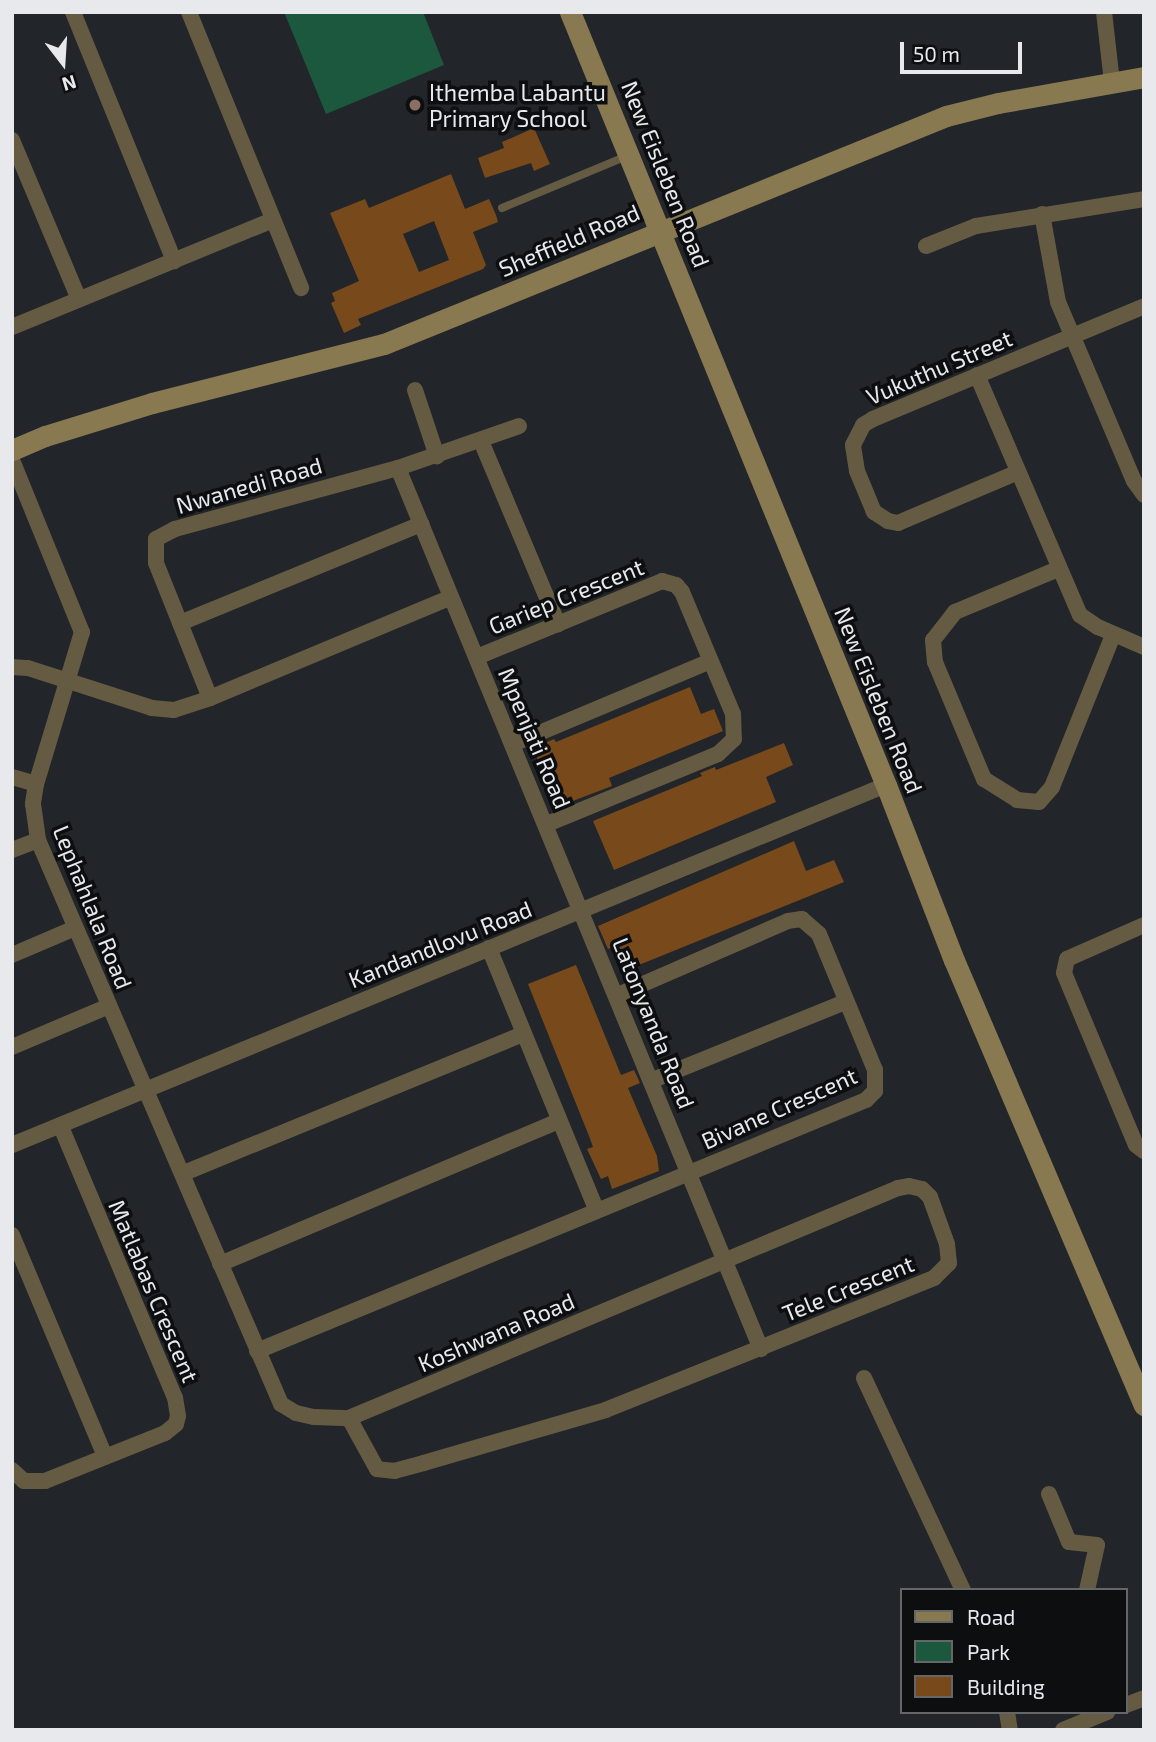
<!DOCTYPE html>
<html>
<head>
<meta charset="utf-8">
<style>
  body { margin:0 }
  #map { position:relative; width:1156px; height:1742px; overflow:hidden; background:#222529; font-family:"Exo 2",sans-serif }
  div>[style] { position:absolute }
  .green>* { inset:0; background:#1c583d }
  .building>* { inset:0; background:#784a1b }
  .lane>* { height:8px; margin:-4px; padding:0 4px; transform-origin:4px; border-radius:4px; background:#655b42 }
  .street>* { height:16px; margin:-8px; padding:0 8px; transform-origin:8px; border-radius:8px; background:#655b42 }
  .secondary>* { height:21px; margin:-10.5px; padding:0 10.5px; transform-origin:10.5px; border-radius:10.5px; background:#897951 }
  .dots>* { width:19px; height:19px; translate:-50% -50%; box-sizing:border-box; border:4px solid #0d0e10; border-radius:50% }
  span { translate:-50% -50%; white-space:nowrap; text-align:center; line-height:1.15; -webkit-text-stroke:7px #0d0e10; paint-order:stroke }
  .poi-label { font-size:23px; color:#e7e9ec }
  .left { translate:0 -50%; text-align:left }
  .street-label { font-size:23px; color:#e7e9ec }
  .frame { position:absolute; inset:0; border:14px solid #e7e9ec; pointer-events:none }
  .legend { position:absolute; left:900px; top:1588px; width:228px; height:126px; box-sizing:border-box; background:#0d0e10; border:2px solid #646668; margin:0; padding:9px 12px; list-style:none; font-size:21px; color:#e7e9ec }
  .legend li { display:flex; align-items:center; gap:14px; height:35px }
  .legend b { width:35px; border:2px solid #646668 }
  .north { position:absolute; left:28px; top:28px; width:70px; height:70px; -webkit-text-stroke:5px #0d0e10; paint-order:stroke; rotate:163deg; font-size:19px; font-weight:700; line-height:28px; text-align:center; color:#e7e9ec }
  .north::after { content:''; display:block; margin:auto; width:24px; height:32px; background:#e7e9ec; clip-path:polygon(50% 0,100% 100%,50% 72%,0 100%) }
  .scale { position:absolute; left:900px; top:42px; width:122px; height:32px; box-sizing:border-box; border:4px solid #e7e9ec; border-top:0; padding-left:9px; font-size:21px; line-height:24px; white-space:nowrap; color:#e7e9ec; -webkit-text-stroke:5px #0d0e10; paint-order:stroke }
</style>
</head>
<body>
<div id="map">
  <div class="green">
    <div style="clip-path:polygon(284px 12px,423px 12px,444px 65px,326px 114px)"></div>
  </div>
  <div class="building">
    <div style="clip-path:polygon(534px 128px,550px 164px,534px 171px,531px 163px,485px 178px,478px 158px,504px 148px,502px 142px)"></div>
    <div style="clip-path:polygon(evenodd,451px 174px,465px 209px,489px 199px,496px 215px,498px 222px,473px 232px,486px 265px,483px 269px,358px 319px,361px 325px,344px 333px,331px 303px,335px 301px,332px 293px,359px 281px,330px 213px,365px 199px,369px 208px,451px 174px,434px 221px,449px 260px,419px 272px,403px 234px,434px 221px)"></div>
    <div style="clip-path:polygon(690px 687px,701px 714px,714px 709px,723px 731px,609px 778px,612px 786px,557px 807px,533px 748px,554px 739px,556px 742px)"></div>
    <div style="clip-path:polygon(784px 743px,793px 765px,766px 777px,776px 802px,614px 870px,593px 821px,702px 776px,700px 773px,715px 767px,716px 770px)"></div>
    <div style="clip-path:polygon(794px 841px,806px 871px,834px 860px,844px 882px,624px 971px,615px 946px,608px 949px,598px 926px)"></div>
    <div style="clip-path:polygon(576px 965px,621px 1075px,634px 1070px,640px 1083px,628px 1088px,657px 1156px,659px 1171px,612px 1189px,608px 1176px,601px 1179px,587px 1149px,593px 1147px,589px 1136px,528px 984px)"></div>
  </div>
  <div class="lane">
    <div style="left:502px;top:208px;width:135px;rotate:-22.6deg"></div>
  </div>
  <div class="street">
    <div style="left:73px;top:12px;width:269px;rotate:67.9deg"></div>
    <div style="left:189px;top:12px;width:298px;rotate:67.9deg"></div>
    <div style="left:1104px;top:12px;width:70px;rotate:83.5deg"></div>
    <div style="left:12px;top:140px;width:173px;rotate:67.2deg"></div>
    <div style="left:1042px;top:214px;width:89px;rotate:79.7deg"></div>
    <div style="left:1058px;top:302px;width:194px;rotate:67deg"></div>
    <div style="left:1134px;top:481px;width:17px;rotate:54deg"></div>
    <div style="left:926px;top:246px;width:54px;rotate:-21.8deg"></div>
    <div style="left:976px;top:226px;width:170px;rotate:-9.1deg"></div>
    <div style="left:12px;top:327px;width:282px;rotate:-22.3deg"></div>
    <div style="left:977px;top:375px;width:261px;rotate:66.8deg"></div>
    <div style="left:1080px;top:615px;width:22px;rotate:34deg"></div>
    <div style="left:1098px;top:627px;width:50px;rotate:23.5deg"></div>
    <div style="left:415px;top:390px;width:70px;rotate:71.6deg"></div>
    <div style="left:481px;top:441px;width:199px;rotate:67.2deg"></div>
    <div style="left:12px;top:460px;width:186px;rotate:67.9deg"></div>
    <div style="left:82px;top:632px;width:159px;rotate:106.8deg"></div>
    <div style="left:36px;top:784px;width:20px;rotate:99deg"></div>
    <div style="left:33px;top:804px;width:36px;rotate:82deg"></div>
    <div style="left:38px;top:840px;width:614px;rotate:66.69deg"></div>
    <div style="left:281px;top:1404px;width:17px;rotate:31deg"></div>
    <div style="left:296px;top:1413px;width:18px;rotate:13deg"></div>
    <div style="left:314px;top:1417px;width:35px;rotate:2deg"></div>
    <div style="left:349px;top:1418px;width:595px;rotate:-22.73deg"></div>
    <div style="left:898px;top:1188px;width:11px;rotate:-10deg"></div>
    <div style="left:909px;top:1186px;width:13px;rotate:13deg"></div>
    <div style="left:922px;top:1189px;width:11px;rotate:45deg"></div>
    <div style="left:930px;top:1197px;width:50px;rotate:70.1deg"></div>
    <div style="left:947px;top:1244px;width:19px;rotate:84deg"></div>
    <div style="left:949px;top:1263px;width:21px;rotate:135deg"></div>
    <div style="left:934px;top:1278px;width:354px;rotate:158.1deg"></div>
    <div style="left:606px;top:1410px;width:190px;rotate:163.8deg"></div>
    <div style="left:424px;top:1463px;width:30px;rotate:165deg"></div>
    <div style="left:395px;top:1471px;width:18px;rotate:-174deg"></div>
    <div style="left:377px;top:1469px;width:58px;rotate:-118.8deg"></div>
    <div style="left:398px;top:468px;width:953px;rotate:67.61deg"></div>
    <div style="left:1018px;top:472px;width:130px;rotate:157deg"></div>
    <div style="left:898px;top:523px;width:10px;rotate:-169deg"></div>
    <div style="left:888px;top:521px;width:17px;rotate:-147deg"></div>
    <div style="left:874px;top:512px;width:44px;rotate:-112.5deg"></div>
    <div style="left:857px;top:471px;width:26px;rotate:-99deg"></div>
    <div style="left:853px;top:445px;width:22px;rotate:-63deg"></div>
    <div style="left:863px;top:425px;width:12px;rotate:-31deg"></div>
    <div style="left:873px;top:419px;width:294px;rotate:-22.6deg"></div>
    <div style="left:1058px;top:569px;width:112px;rotate:157.3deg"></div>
    <div style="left:955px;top:612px;width:36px;rotate:128deg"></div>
    <div style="left:933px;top:640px;width:22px;rotate:85deg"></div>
    <div style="left:935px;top:662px;width:127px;rotate:67.3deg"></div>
    <div style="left:984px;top:779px;width:39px;rotate:32deg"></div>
    <div style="left:1017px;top:800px;width:22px;rotate:5deg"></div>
    <div style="left:1039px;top:802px;width:20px;rotate:-49deg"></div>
    <div style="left:1052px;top:787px;width:164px;rotate:-68.1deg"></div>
    <div style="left:180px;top:623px;width:261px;rotate:-22.3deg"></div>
    <div style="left:477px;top:657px;width:200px;rotate:-22.3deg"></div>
    <div style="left:662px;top:581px;width:15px;rotate:16deg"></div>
    <div style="left:676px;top:585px;width:9px;rotate:49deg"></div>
    <div style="left:682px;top:592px;width:132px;rotate:67.3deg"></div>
    <div style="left:733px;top:714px;width:25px;rotate:88deg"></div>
    <div style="left:734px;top:739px;width:22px;rotate:137deg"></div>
    <div style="left:718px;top:754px;width:185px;rotate:157.7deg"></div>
    <div style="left:12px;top:667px;width:16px;rotate:4deg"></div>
    <div style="left:28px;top:668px;width:130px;rotate:17.9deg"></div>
    <div style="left:152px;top:708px;width:22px;rotate:5deg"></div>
    <div style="left:174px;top:710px;width:38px;rotate:-18deg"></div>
    <div style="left:210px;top:698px;width:261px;rotate:-22.7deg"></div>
    <div style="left:210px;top:698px;width:145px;rotate:-111.8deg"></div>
    <div style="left:156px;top:563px;width:24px;rotate:-90deg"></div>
    <div style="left:156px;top:539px;width:21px;rotate:-28deg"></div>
    <div style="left:175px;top:529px;width:231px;rotate:-15.3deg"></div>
    <div style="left:398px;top:468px;width:128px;rotate:-19.1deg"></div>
    <div style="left:513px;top:744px;width:214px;rotate:-22.8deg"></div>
    <div style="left:12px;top:777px;width:25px;rotate:16deg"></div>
    <div style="left:12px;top:850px;width:28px;rotate:-21deg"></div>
    <div style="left:1144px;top:925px;width:84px;rotate:156.2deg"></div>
    <div style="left:1067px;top:959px;width:14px;rotate:102deg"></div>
    <div style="left:1064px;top:973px;width:186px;rotate:67.3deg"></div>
    <div style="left:1136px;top:1145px;width:10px;rotate:37deg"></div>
    <div style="left:489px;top:948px;width:284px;rotate:67.7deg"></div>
    <div style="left:12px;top:955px;width:69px;rotate:-23.2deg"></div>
    <div style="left:12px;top:1047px;width:105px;rotate:-22.9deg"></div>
    <div style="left:653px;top:1080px;width:207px;rotate:-22.1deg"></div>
    <div style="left:12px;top:1145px;width:945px;rotate:-22.39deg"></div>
    <div style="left:184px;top:1173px;width:366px;rotate:-22.3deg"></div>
    <div style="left:12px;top:1235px;width:240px;rotate:67.2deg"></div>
    <div style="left:220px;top:1264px;width:368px;rotate:-22.9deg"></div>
    <div style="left:257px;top:1351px;width:659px;rotate:-22.4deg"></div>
    <div style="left:866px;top:1100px;width:13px;rotate:-45deg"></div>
    <div style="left:875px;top:1091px;width:21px;rotate:-90deg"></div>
    <div style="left:875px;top:1070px;width:147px;rotate:-112.4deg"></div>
    <div style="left:819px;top:934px;width:23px;rotate:-139deg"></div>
    <div style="left:802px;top:919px;width:14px;rotate:172deg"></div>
    <div style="left:788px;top:921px;width:185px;rotate:156.5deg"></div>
    <div style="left:864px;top:1378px;width:234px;rotate:65deg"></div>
    <div style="left:12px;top:1470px;width:16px;rotate:43deg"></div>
    <div style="left:24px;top:1481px;width:21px"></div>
    <div style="left:45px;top:1481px;width:129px;rotate:-21.8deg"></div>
    <div style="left:165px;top:1433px;width:14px;rotate:-39deg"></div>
    <div style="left:176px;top:1424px;width:8px;rotate:-76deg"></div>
    <div style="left:178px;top:1416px;width:18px;rotate:-99deg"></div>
    <div style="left:175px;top:1398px;width:296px;rotate:-112.8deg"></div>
    <div style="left:1049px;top:1494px;width:52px;rotate:67.4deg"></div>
    <div style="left:1069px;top:1542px;width:28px;rotate:6deg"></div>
    <div style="left:1097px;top:1545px;width:46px;rotate:102.5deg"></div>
    <div style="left:1126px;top:1705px;width:19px;rotate:-21deg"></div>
    <div style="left:1007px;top:1712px;width:18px;rotate:81deg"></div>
    <div style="left:1063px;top:1730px;width:48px;rotate:-22.2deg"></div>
  </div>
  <div class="secondary">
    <div style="left:570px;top:12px;width:835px;rotate:67.77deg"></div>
    <div style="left:886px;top:785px;width:188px;rotate:68.8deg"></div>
    <div style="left:954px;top:960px;width:484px;rotate:66.9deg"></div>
    <div style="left:12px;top:450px;width:36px;rotate:-23deg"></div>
    <div style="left:45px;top:436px;width:112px;rotate:-17.1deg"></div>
    <div style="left:152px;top:403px;width:239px;rotate:-14.3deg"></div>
    <div style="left:384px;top:344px;width:606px;rotate:-22.08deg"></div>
    <div style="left:946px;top:116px;width:54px;rotate:-14deg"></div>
    <div style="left:998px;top:103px;width:148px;rotate:-10.1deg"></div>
  </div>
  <div class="dots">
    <div style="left:415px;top:105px;background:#8d6e63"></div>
  </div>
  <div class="poi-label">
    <span class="left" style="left:429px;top:105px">Ithemba Labantu<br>Primary School</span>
  </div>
  <div class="street-label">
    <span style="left:666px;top:174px;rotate:68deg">New Eisleben Road</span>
    <span style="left:569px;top:240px;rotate:-23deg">Sheffield Road</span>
    <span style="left:939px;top:367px;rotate:-23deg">Vukuthu Street</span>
    <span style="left:249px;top:485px;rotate:-16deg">Nwanedi Road</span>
    <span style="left:566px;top:596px;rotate:-22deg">Gariep Crescent</span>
    <span style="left:879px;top:700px;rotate:68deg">New Eisleben Road</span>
    <span style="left:535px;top:738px;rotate:67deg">Mpenjati Road</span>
    <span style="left:93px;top:907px;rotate:68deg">Lephahlala Road</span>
    <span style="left:440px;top:944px;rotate:-22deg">Kandandlovu Road</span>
    <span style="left:654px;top:1023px;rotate:68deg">Latonyanda Road</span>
    <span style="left:779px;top:1108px;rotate:-24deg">Bivane Crescent</span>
    <span style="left:848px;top:1288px;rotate:-22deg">Tele Crescent</span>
    <span style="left:154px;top:1291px;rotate:67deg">Matlabas Crescent</span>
    <span style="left:496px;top:1332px;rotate:-23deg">Koshwana Road</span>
  </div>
  <div class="frame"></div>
  <ul class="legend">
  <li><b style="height:9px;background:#897951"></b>Road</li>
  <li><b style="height:19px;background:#1c583d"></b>Park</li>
  <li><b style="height:19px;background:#784a1b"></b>Building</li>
  </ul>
  <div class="north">N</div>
  <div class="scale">50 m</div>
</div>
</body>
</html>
